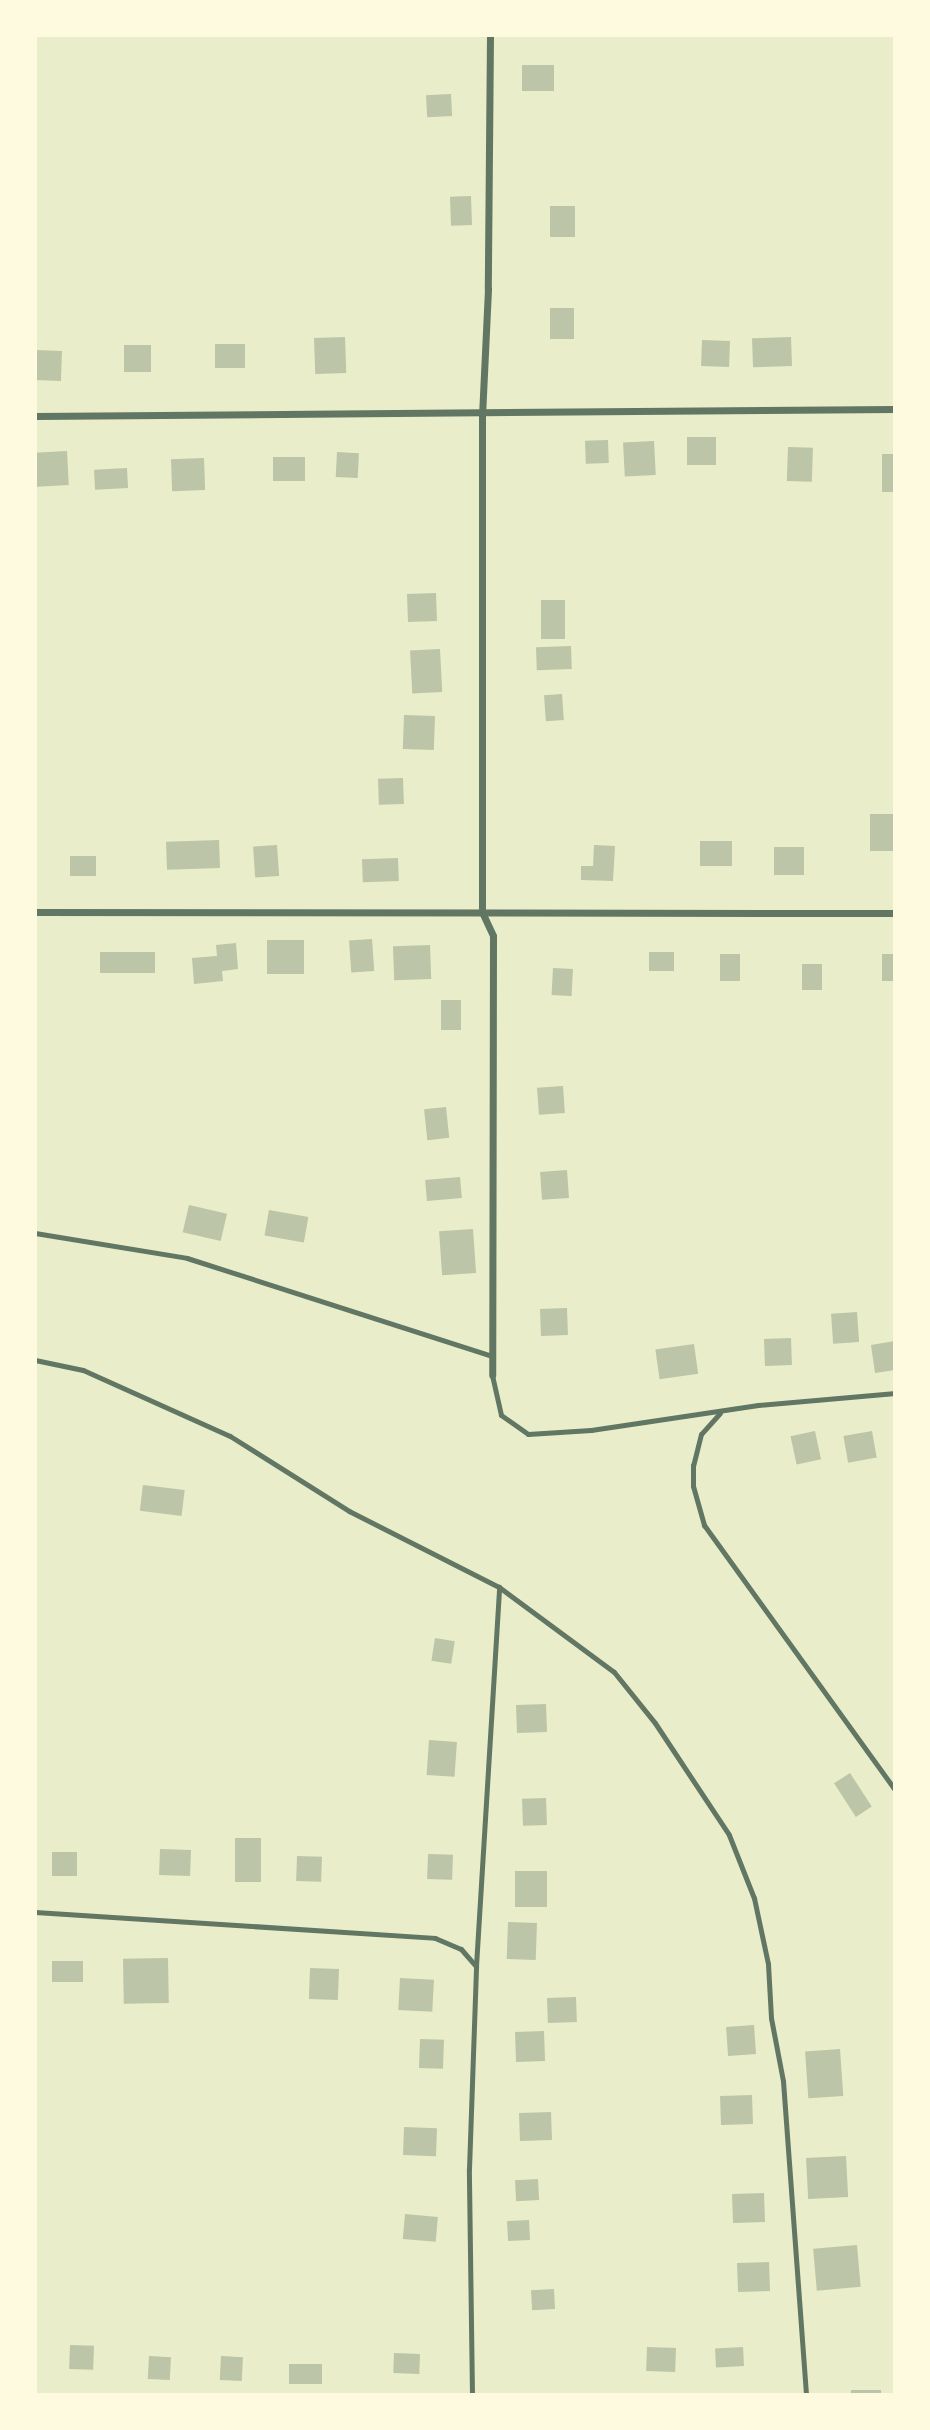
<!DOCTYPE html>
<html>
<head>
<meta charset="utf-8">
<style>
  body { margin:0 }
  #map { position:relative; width:930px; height:2430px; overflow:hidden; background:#e9edc9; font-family:"Libre Baskerville",serif }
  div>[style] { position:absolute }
  .building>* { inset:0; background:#bcc5a7; transform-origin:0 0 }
  .service>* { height:5px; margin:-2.5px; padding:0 2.5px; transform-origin:2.5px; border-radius:2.5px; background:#617663 }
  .minor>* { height:7px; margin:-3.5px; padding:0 3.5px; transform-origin:3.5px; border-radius:3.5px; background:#617663 }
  span { translate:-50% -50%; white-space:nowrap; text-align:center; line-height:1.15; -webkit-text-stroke:6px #fefae0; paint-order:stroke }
  .frame { position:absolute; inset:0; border:37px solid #fefae0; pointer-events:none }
</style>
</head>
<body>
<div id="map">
  <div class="building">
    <div style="left:522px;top:65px;width:32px;height:26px"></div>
    <div style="left:451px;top:94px;width:22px;height:25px;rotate:87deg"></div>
    <div style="left:471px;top:196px;width:29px;height:21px;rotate:88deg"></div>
    <div style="left:550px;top:206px;width:25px;height:31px"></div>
    <div style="left:550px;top:308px;width:24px;height:31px"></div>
    <div style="left:345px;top:337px;width:36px;height:31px;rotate:88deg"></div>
    <div style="left:791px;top:337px;width:29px;height:39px;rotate:88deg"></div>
    <div style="left:702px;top:340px;width:28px;height:26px;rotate:2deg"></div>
    <div style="left:215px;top:344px;width:30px;height:24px"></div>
    <div style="left:151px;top:345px;width:27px;height:27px;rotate:90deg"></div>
    <div style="left:35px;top:350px;width:27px;height:30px;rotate:2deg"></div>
    <div style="left:687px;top:437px;width:29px;height:28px"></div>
    <div style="left:608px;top:440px;width:23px;height:23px;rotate:88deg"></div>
    <div style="left:654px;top:441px;width:34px;height:31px;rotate:87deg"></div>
    <div style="left:788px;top:447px;width:25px;height:34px;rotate:2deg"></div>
    <div style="left:67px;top:451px;width:34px;height:32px;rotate:87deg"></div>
    <div style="left:337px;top:452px;width:22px;height:25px;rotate:3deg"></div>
    <div style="left:882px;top:454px;width:13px;height:38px"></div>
    <div style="left:305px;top:457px;width:24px;height:32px;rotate:90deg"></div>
    <div style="left:204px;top:458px;width:32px;height:33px;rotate:88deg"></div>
    <div style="left:127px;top:468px;width:20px;height:33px;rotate:87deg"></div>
    <div style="left:436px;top:593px;width:28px;height:29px;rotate:88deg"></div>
    <div style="left:541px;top:600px;width:24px;height:39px"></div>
    <div style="left:571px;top:646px;width:23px;height:35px;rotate:88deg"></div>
    <div style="left:440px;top:649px;width:43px;height:30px;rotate:87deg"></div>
    <div style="left:562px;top:694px;width:26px;height:18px;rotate:86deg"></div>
    <div style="left:404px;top:715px;width:31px;height:34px;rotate:2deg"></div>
    <div style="left:403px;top:778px;width:26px;height:25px;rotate:88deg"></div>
    <div style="left:870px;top:814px;width:25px;height:37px"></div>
    <div style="left:219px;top:840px;width:28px;height:53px;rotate:88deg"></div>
    <div style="left:700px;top:841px;width:32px;height:25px"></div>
    <div style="left:277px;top:845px;width:31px;height:24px;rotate:86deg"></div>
    <div style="clip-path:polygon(594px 845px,615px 846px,613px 881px,581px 880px,581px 866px,593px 866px)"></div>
    <div style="left:804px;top:847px;width:28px;height:30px;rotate:90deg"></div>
    <div style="left:70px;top:856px;width:26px;height:20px"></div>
    <div style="left:398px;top:858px;width:23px;height:36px;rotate:88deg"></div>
    <div style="left:372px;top:939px;width:32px;height:23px;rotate:86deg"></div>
    <div style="left:304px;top:940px;width:34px;height:37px;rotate:90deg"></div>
    <div style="clip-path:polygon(236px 943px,238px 969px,222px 971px,223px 981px,194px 984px,192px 958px,217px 956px,216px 945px)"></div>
    <div style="left:430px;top:945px;width:34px;height:37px;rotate:88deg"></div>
    <div style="left:155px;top:952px;width:21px;height:55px;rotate:90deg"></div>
    <div style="left:674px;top:952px;width:19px;height:25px;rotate:90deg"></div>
    <div style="left:720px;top:954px;width:20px;height:27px"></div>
    <div style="left:882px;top:954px;width:13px;height:27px"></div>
    <div style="left:802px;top:964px;width:20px;height:26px"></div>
    <div style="left:553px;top:968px;width:20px;height:27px;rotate:3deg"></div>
    <div style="left:441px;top:1000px;width:20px;height:30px"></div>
    <div style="left:563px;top:1086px;width:27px;height:26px;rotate:86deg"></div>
    <div style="left:446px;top:1107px;width:31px;height:22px;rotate:84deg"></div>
    <div style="left:567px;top:1170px;width:28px;height:27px;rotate:86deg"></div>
    <div style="left:460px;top:1177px;width:21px;height:35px;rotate:85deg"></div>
    <div style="left:189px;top:1205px;width:39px;height:28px;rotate:13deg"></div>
    <div style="left:269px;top:1210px;width:40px;height:26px;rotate:10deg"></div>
    <div style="left:473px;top:1229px;width:44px;height:34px;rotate:86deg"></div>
    <div style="left:567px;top:1308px;width:27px;height:27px;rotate:88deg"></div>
    <div style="left:857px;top:1312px;width:30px;height:26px;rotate:86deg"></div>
    <div style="left:791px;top:1338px;width:27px;height:27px;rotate:88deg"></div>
    <div style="clip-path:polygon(895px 1341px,895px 1370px,875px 1373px,871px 1345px)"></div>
    <div style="left:694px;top:1344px;width:30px;height:39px;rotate:82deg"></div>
    <div style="left:815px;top:1431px;width:29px;height:25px;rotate:78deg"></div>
    <div style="left:872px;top:1431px;width:27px;height:29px;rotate:80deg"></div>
    <div style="left:143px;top:1485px;width:42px;height:26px;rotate:7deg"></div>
    <div style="left:435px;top:1638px;width:20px;height:23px;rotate:9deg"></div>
    <div style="left:546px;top:1704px;width:28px;height:30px;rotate:88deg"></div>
    <div style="left:429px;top:1740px;width:28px;height:35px;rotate:4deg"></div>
    <div style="left:850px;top:1773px;width:40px;height:19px;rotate:57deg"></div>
    <div style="left:546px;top:1798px;width:27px;height:24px;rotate:88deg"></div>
    <div style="left:235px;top:1838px;width:26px;height:44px"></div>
    <div style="left:160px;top:1849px;width:31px;height:26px;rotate:2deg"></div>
    <div style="left:52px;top:1852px;width:25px;height:24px"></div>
    <div style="left:428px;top:1854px;width:25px;height:25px;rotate:2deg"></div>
    <div style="left:297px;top:1856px;width:25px;height:25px;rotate:2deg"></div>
    <div style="left:547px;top:1871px;width:36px;height:32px;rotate:90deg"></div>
    <div style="left:508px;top:1922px;width:29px;height:37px;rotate:2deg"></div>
    <div style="left:168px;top:1958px;width:45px;height:45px;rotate:89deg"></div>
    <div style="left:52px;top:1961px;width:31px;height:21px"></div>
    <div style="left:310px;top:1968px;width:29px;height:31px;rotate:2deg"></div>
    <div style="left:400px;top:1978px;width:34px;height:32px;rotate:3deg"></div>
    <div style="left:576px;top:1997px;width:25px;height:29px;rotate:88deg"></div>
    <div style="left:754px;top:2025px;width:29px;height:28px;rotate:86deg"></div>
    <div style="left:544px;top:2031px;width:30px;height:29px;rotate:88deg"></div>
    <div style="left:420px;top:2039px;width:24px;height:29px;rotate:2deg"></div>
    <div style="left:840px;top:2049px;width:47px;height:35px;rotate:86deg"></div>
    <div style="left:752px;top:2095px;width:29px;height:32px;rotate:88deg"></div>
    <div style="left:551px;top:2112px;width:28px;height:32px;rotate:88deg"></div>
    <div style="left:404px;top:2127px;width:33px;height:28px;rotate:2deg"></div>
    <div style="left:846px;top:2156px;width:41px;height:40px;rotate:87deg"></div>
    <div style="left:538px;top:2179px;width:21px;height:23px;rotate:87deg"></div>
    <div style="left:764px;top:2193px;width:29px;height:32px;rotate:88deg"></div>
    <div style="left:405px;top:2214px;width:33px;height:25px;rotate:5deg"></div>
    <div style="left:529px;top:2220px;width:20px;height:22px;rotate:87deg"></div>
    <div style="left:857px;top:2245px;width:42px;height:44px;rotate:85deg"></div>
    <div style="left:769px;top:2262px;width:29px;height:32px;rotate:88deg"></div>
    <div style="left:554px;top:2289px;width:20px;height:23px;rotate:87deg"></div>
    <div style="left:70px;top:2345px;width:24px;height:24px;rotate:2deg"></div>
    <div style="left:647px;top:2347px;width:29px;height:24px;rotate:2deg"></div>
    <div style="left:743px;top:2347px;width:19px;height:28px;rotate:87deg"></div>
    <div style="left:394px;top:2353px;width:26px;height:20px;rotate:2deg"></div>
    <div style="left:149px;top:2356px;width:22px;height:23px;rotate:3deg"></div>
    <div style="left:221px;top:2356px;width:22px;height:24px;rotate:3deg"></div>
    <div style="left:289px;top:2364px;width:33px;height:20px"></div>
    <div style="left:851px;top:2390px;width:30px;height:5px"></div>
  </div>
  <div class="service">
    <div style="left:35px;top:1233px;width:154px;rotate:9.3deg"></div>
    <div style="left:187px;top:1258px;width:320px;rotate:17.8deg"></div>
    <div style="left:35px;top:1360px;width:49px;rotate:11.8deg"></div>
    <div style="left:83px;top:1370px;width:161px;rotate:24.2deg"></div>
    <div style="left:230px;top:1436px;width:141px;rotate:32.2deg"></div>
    <div style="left:349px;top:1511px;width:168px;rotate:26.9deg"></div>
    <div style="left:499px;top:1587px;width:143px;rotate:36.5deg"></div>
    <div style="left:614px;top:1672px;width:65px;rotate:51.2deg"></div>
    <div style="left:655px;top:1723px;width:134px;rotate:56.5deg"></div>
    <div style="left:729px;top:1835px;width:68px;rotate:68.4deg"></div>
    <div style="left:754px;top:1898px;width:67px;rotate:78deg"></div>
    <div style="left:768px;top:1964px;width:54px;rotate:86.8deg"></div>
    <div style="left:771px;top:2018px;width:64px;rotate:79.2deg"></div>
    <div style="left:783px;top:2081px;width:315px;rotate:85.8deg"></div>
    <div style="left:492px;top:1375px;width:41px;rotate:77.3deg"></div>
    <div style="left:501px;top:1415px;width:33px;rotate:35deg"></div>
    <div style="left:528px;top:1434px;width:63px;rotate:-3.6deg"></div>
    <div style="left:591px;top:1430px;width:169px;rotate:-8.5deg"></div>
    <div style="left:758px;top:1405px;width:138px;rotate:-5deg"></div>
    <div style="left:720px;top:1413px;width:28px;rotate:132deg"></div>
    <div style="left:701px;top:1434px;width:32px;rotate:104deg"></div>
    <div style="left:693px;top:1465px;width:21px;rotate:90deg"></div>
    <div style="left:693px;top:1486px;width:41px;rotate:74.2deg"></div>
    <div style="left:704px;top:1525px;width:327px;rotate:54.2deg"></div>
    <div style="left:35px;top:1912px;width:401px;rotate:3.7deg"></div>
    <div style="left:435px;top:1938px;width:28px;rotate:23deg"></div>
    <div style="left:461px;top:1949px;width:23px;rotate:49deg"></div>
    <div style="left:472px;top:2395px;width:226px;rotate:-90.8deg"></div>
    <div style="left:469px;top:2169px;width:203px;rotate:-88deg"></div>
    <div style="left:476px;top:1966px;width:380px;rotate:-86.5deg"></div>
  </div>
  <div class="minor">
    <div style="left:490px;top:35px;width:254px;rotate:90.5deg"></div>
    <div style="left:488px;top:289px;width:125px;rotate:92.7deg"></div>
    <div style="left:482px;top:414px;width:498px;rotate:90deg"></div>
    <div style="left:482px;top:912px;width:26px;rotate:65deg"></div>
    <div style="left:493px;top:936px;width:439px;rotate:90.1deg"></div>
    <div style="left:35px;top:416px;width:860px;rotate:-0.47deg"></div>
    <div style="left:35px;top:912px;width:860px;rotate:0.07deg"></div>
  </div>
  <div class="frame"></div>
</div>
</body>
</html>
